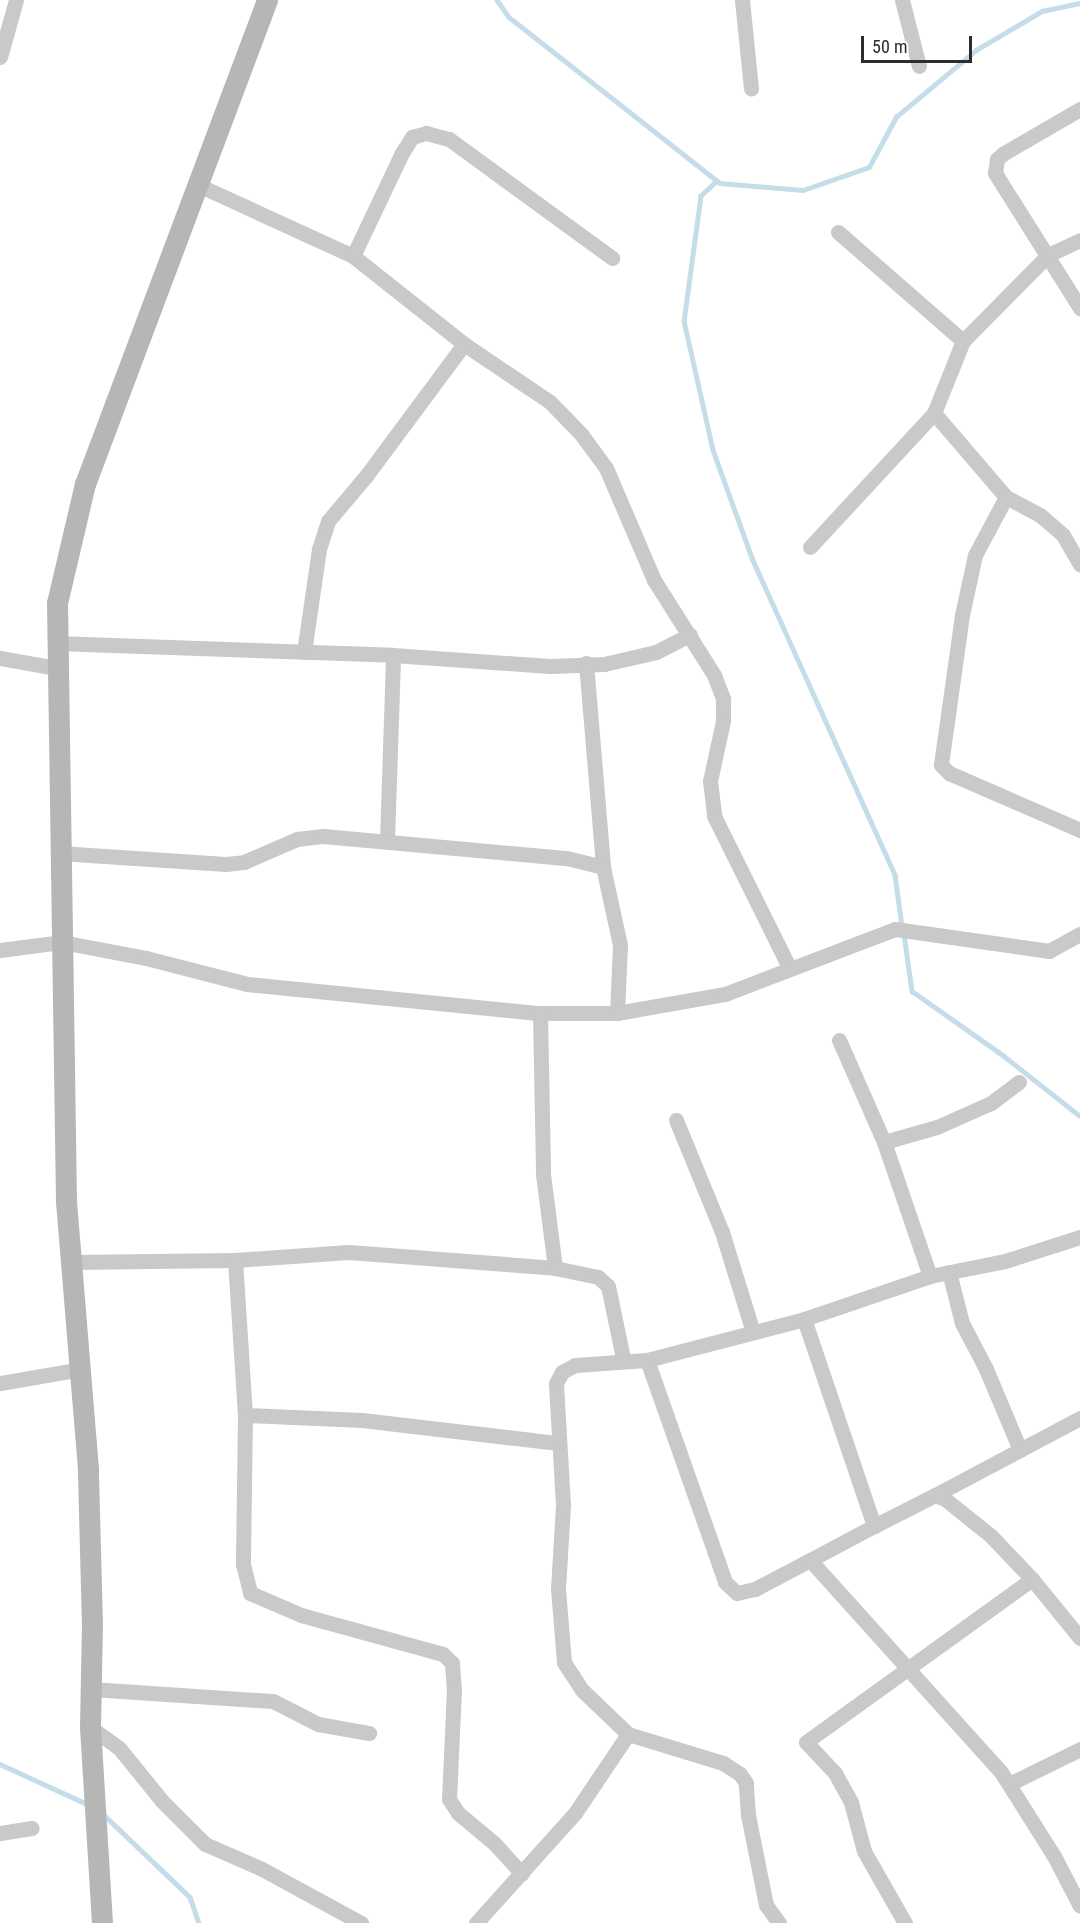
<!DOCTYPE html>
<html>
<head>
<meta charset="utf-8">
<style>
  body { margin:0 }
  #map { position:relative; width:1080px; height:1923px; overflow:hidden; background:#fff; font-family:"Roboto Condensed",sans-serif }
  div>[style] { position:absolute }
  .stream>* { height:4.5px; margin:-2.25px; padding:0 2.25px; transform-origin:2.25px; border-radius:2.25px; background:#c5dde9 }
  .street>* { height:15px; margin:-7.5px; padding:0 7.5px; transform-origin:7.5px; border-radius:7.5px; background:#c9c9c9 }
  .secondary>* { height:21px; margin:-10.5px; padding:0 10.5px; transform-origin:10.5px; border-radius:10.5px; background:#b6b6b6 }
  span { translate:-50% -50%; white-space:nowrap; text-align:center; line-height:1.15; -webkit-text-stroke:6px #fff; paint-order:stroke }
  .scale { position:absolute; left:861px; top:36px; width:111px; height:27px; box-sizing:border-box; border:3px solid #2c2c2c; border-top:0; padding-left:8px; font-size:18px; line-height:21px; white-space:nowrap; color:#2c2c2c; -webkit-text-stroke:4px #fff; paint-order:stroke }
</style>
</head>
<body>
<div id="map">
  <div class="stream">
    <div style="left:497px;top:0;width:21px;rotate:55deg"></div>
    <div style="left:509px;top:17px;width:268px;rotate:38.2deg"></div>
    <div style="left:720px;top:183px;width:83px;rotate:4.8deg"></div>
    <div style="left:803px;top:190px;width:70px;rotate:-19.2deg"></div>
    <div style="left:869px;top:167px;width:57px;rotate:-61.6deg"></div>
    <div style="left:896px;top:117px;width:104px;rotate:-39.9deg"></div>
    <div style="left:976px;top:50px;width:77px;rotate:-30.6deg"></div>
    <div style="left:1042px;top:11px;width:39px;rotate:-12deg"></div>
    <div style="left:717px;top:181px;width:22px;rotate:137deg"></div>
    <div style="left:701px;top:196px;width:126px;rotate:97.7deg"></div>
    <div style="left:684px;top:321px;width:132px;rotate:77.3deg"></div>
    <div style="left:713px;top:450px;width:115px;rotate:70.1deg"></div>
    <div style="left:752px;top:558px;width:348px;rotate:65.7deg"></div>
    <div style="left:895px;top:875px;width:51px;rotate:82.2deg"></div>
    <div style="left:904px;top:934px;width:58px;rotate:82deg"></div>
    <div style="left:912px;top:991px;width:113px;rotate:35.2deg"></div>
    <div style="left:1004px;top:1056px;width:97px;rotate:38.3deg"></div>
    <div style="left:0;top:1764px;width:98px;rotate:24.7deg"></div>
    <div style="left:103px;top:1814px;width:120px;rotate:43.7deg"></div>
    <div style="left:190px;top:1897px;width:28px;rotate:71deg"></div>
  </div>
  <div class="street">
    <div style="left:742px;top:0;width:89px;rotate:84.2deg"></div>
    <div style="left:902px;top:0;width:68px;rotate:75.6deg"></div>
    <div style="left:0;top:57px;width:59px;rotate:-74.3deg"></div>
    <div style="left:1080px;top:109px;width:88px;rotate:149.9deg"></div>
    <div style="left:1004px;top:153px;width:9px;rotate:139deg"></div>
    <div style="left:997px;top:159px;width:14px;rotate:98deg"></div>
    <div style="left:995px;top:173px;width:160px;rotate:57.8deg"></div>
    <div style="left:198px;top:185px;width:170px;rotate:24.6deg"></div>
    <div style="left:353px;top:256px;width:142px;rotate:38.4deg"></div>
    <div style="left:464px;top:344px;width:104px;rotate:34deg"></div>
    <div style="left:550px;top:402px;width:45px;rotate:45.9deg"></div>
    <div style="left:581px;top:434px;width:42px;rotate:53.7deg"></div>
    <div style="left:606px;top:468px;width:122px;rotate:66.8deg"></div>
    <div style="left:654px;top:580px;width:112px;rotate:57.7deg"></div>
    <div style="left:714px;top:675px;width:26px;rotate:69deg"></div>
    <div style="left:723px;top:699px;width:22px;rotate:90deg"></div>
    <div style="left:723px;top:721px;width:61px;rotate:102.2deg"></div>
    <div style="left:710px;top:781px;width:35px;rotate:83deg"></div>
    <div style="left:714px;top:816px;width:169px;rotate:63.6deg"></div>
    <div style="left:838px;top:232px;width:166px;rotate:41.1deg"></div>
    <div style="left:353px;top:256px;width:114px;rotate:-64.6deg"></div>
    <div style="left:402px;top:153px;width:19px;rotate:-58deg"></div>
    <div style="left:412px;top:137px;width:15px;rotate:-16deg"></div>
    <div style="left:426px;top:133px;width:24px;rotate:15deg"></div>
    <div style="left:449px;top:139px;width:202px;rotate:36.1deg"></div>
    <div style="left:934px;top:413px;width:111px;rotate:49.4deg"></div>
    <div style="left:1006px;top:497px;width:38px;rotate:28deg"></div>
    <div style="left:1040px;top:515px;width:30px;rotate:41deg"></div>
    <div style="left:1063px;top:535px;width:34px;rotate:60deg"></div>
    <div style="left:1006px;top:497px;width:66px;rotate:118.1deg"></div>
    <div style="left:975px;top:555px;width:61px;rotate:102.2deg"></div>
    <div style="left:962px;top:615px;width:151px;rotate:98deg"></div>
    <div style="left:941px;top:765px;width:11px;rotate:45deg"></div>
    <div style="left:949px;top:773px;width:143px;rotate:23.5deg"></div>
    <div style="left:810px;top:547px;width:183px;rotate:-47.2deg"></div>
    <div style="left:934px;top:413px;width:78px;rotate:-68.1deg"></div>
    <div style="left:963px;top:341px;width:121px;rotate:-45.3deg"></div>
    <div style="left:1048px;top:255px;width:35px;rotate:-25deg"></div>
    <div style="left:56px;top:643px;width:337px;rotate:2deg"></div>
    <div style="left:393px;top:655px;width:157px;rotate:4deg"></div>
    <div style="left:550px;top:666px;width:54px;rotate:-2.1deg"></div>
    <div style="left:604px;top:664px;width:53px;rotate:-13deg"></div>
    <div style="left:656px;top:652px;width:38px;rotate:-27deg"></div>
    <div style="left:304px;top:652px;width:104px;rotate:-81.7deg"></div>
    <div style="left:319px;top:549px;width:29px;rotate:-72deg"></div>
    <div style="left:328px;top:521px;width:59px;rotate:-49.8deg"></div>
    <div style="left:366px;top:476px;width:164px;rotate:-53.4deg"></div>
    <div style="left:0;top:658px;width:57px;rotate:10.1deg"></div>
    <div style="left:586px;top:663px;width:205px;rotate:85.2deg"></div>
    <div style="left:387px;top:840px;width:185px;rotate:-88.1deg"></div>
    <div style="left:59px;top:853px;width:167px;rotate:3.8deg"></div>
    <div style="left:226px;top:864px;width:18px;rotate:-6deg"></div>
    <div style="left:244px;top:862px;width:58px;rotate:-23.5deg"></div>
    <div style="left:297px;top:839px;width:26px;rotate:-7deg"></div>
    <div style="left:323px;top:836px;width:245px;rotate:5.2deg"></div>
    <div style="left:567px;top:858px;width:37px;rotate:14deg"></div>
    <div style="left:603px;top:867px;width:80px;rotate:77.7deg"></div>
    <div style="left:620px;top:945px;width:68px;rotate:92.5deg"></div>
    <div style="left:0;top:950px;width:63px;rotate:-7.4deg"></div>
    <div style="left:62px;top:942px;width:86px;rotate:10.8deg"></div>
    <div style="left:146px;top:958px;width:104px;rotate:14.4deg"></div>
    <div style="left:247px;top:984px;width:294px;rotate:5.7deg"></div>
    <div style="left:540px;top:1013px;width:77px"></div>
    <div style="left:617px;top:1013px;width:110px;rotate:-10deg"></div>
    <div style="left:725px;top:994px;width:182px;rotate:-20.9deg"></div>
    <div style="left:895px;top:929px;width:156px;rotate:8.1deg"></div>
    <div style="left:1049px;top:951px;width:35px;rotate:-29deg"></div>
    <div style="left:540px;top:1013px;width:161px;rotate:88.9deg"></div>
    <div style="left:543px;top:1174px;width:95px;rotate:82.7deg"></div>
    <div style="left:839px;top:1040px;width:111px;rotate:66.2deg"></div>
    <div style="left:884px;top:1142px;width:142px;rotate:71.1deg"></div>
    <div style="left:676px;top:1120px;width:121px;rotate:67.7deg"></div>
    <div style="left:722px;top:1232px;width:105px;rotate:72.8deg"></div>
    <div style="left:884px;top:1142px;width:55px;rotate:-15.8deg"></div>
    <div style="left:937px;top:1127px;width:59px;rotate:-24deg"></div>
    <div style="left:991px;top:1103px;width:35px;rotate:-37deg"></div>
    <div style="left:235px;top:1260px;width:114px;rotate:-4deg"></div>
    <div style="left:349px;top:1252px;width:207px;rotate:4.4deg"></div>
    <div style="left:555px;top:1268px;width:44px;rotate:11.8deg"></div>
    <div style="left:598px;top:1277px;width:13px;rotate:42deg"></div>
    <div style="left:608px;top:1286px;width:74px;rotate:78.2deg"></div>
    <div style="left:69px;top:1262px;width:166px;rotate:-0.7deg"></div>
    <div style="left:235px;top:1260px;width:155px;rotate:86.3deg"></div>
    <div style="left:245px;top:1415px;width:149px;rotate:90.8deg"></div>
    <div style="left:243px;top:1564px;width:30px;rotate:76deg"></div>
    <div style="left:250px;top:1593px;width:56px;rotate:23.3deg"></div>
    <div style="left:301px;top:1615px;width:147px;rotate:15.4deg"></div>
    <div style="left:443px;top:1654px;width:13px;rotate:45deg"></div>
    <div style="left:452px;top:1663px;width:26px;rotate:86deg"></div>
    <div style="left:454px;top:1689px;width:110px;rotate:92.6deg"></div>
    <div style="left:449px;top:1799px;width:17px;rotate:57deg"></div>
    <div style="left:458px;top:1813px;width:48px;rotate:40deg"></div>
    <div style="left:495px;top:1844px;width:40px;rotate:48deg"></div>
    <div style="left:949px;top:1272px;width:53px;rotate:75.7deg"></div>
    <div style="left:962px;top:1323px;width:52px;rotate:62.4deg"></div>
    <div style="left:986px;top:1369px;width:88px;rotate:67.2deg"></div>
    <div style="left:804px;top:1319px;width:219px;rotate:71.3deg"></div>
    <div style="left:874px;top:1526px;width:68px;rotate:-26.9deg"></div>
    <div style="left:935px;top:1495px;width:11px;rotate:22deg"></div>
    <div style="left:945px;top:1499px;width:59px;rotate:38.8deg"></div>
    <div style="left:991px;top:1536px;width:59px;rotate:46.4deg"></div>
    <div style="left:1032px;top:1579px;width:76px;rotate:50.9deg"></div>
    <div style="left:647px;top:1360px;width:235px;rotate:70.6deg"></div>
    <div style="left:725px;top:1582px;width:16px;rotate:43deg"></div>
    <div style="left:737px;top:1593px;width:18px;rotate:-13deg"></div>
    <div style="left:755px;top:1589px;width:62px;rotate:-27.8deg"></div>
    <div style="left:810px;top:1560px;width:285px;rotate:48deg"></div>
    <div style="left:1001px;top:1772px;width:99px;rotate:57.8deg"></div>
    <div style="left:1054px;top:1856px;width:56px;rotate:62.5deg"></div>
    <div style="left:0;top:1383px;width:82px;rotate:-9.8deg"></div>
    <div style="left:245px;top:1415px;width:117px;rotate:2.4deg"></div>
    <div style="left:362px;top:1420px;width:196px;rotate:6.7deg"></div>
    <div style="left:935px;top:1495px;width:164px;rotate:-28deg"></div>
    <div style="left:810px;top:1560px;width:72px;rotate:-28deg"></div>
    <div style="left:91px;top:1689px;width:182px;rotate:3.8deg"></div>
    <div style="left:273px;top:1701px;width:51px;rotate:27.1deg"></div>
    <div style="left:318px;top:1724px;width:52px;rotate:10deg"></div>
    <div style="left:90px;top:1727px;width:36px;rotate:36deg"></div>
    <div style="left:119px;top:1748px;width:68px;rotate:50.9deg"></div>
    <div style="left:162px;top:1801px;width:61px;rotate:45deg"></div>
    <div style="left:205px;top:1844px;width:62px;rotate:23.7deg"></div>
    <div style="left:262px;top:1869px;width:113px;rotate:28.6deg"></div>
    <div style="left:1009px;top:1784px;width:79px;rotate:-26.2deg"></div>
    <div style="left:0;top:1833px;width:32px;rotate:-9deg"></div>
    <div style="left:476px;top:1923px;width:148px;rotate:-48deg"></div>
    <div style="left:575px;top:1813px;width:95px;rotate:-56.1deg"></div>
    <div style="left:779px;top:1923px;width:22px;rotate:-126deg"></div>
    <div style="left:766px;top:1905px;width:92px;rotate:-101.3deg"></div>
    <div style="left:748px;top:1815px;width:32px;rotate:-94deg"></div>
    <div style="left:746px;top:1783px;width:11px;rotate:-124deg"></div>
    <div style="left:740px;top:1774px;width:20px;rotate:-147deg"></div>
    <div style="left:723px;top:1763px;width:99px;rotate:-163deg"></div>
    <div style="left:628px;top:1734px;width:64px;rotate:-136.3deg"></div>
    <div style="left:582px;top:1690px;width:33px;rotate:-123deg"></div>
    <div style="left:564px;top:1662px;width:73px;rotate:-94.7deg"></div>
    <div style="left:558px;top:1589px;width:84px;rotate:-86.6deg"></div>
    <div style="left:563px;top:1505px;width:122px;rotate:-93.3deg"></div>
    <div style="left:556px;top:1383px;width:13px;rotate:-61deg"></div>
    <div style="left:562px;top:1372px;width:15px;rotate:-28deg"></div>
    <div style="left:575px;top:1365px;width:72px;rotate:-4deg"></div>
    <div style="left:647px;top:1360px;width:162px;rotate:-14.6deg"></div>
    <div style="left:804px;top:1319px;width:133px;rotate:-18.8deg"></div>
    <div style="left:930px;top:1276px;width:76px;rotate:-11.3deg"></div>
    <div style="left:1005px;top:1261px;width:79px;rotate:-17.7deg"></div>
    <div style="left:905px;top:1923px;width:83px;rotate:-119.7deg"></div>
    <div style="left:864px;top:1851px;width:51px;rotate:-104.9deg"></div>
    <div style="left:851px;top:1802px;width:33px;rotate:-119deg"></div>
    <div style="left:835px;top:1773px;width:42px;rotate:-133.1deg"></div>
    <div style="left:806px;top:1742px;width:279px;rotate:-35.8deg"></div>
  </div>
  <div class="secondary">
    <div style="left:102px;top:1923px;width:196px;rotate:-93.5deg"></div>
    <div style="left:90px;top:1727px;width:101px;rotate:-88.9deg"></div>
    <div style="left:92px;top:1626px;width:157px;rotate:-91.5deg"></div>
    <div style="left:88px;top:1469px;width:269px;rotate:-94.7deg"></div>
    <div style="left:66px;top:1201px;width:598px;rotate:-90.86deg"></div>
    <div style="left:57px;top:603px;width:122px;rotate:-76.8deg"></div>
    <div style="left:85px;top:484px;width:517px;rotate:-69.39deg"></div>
  </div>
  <div class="scale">50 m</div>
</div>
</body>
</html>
